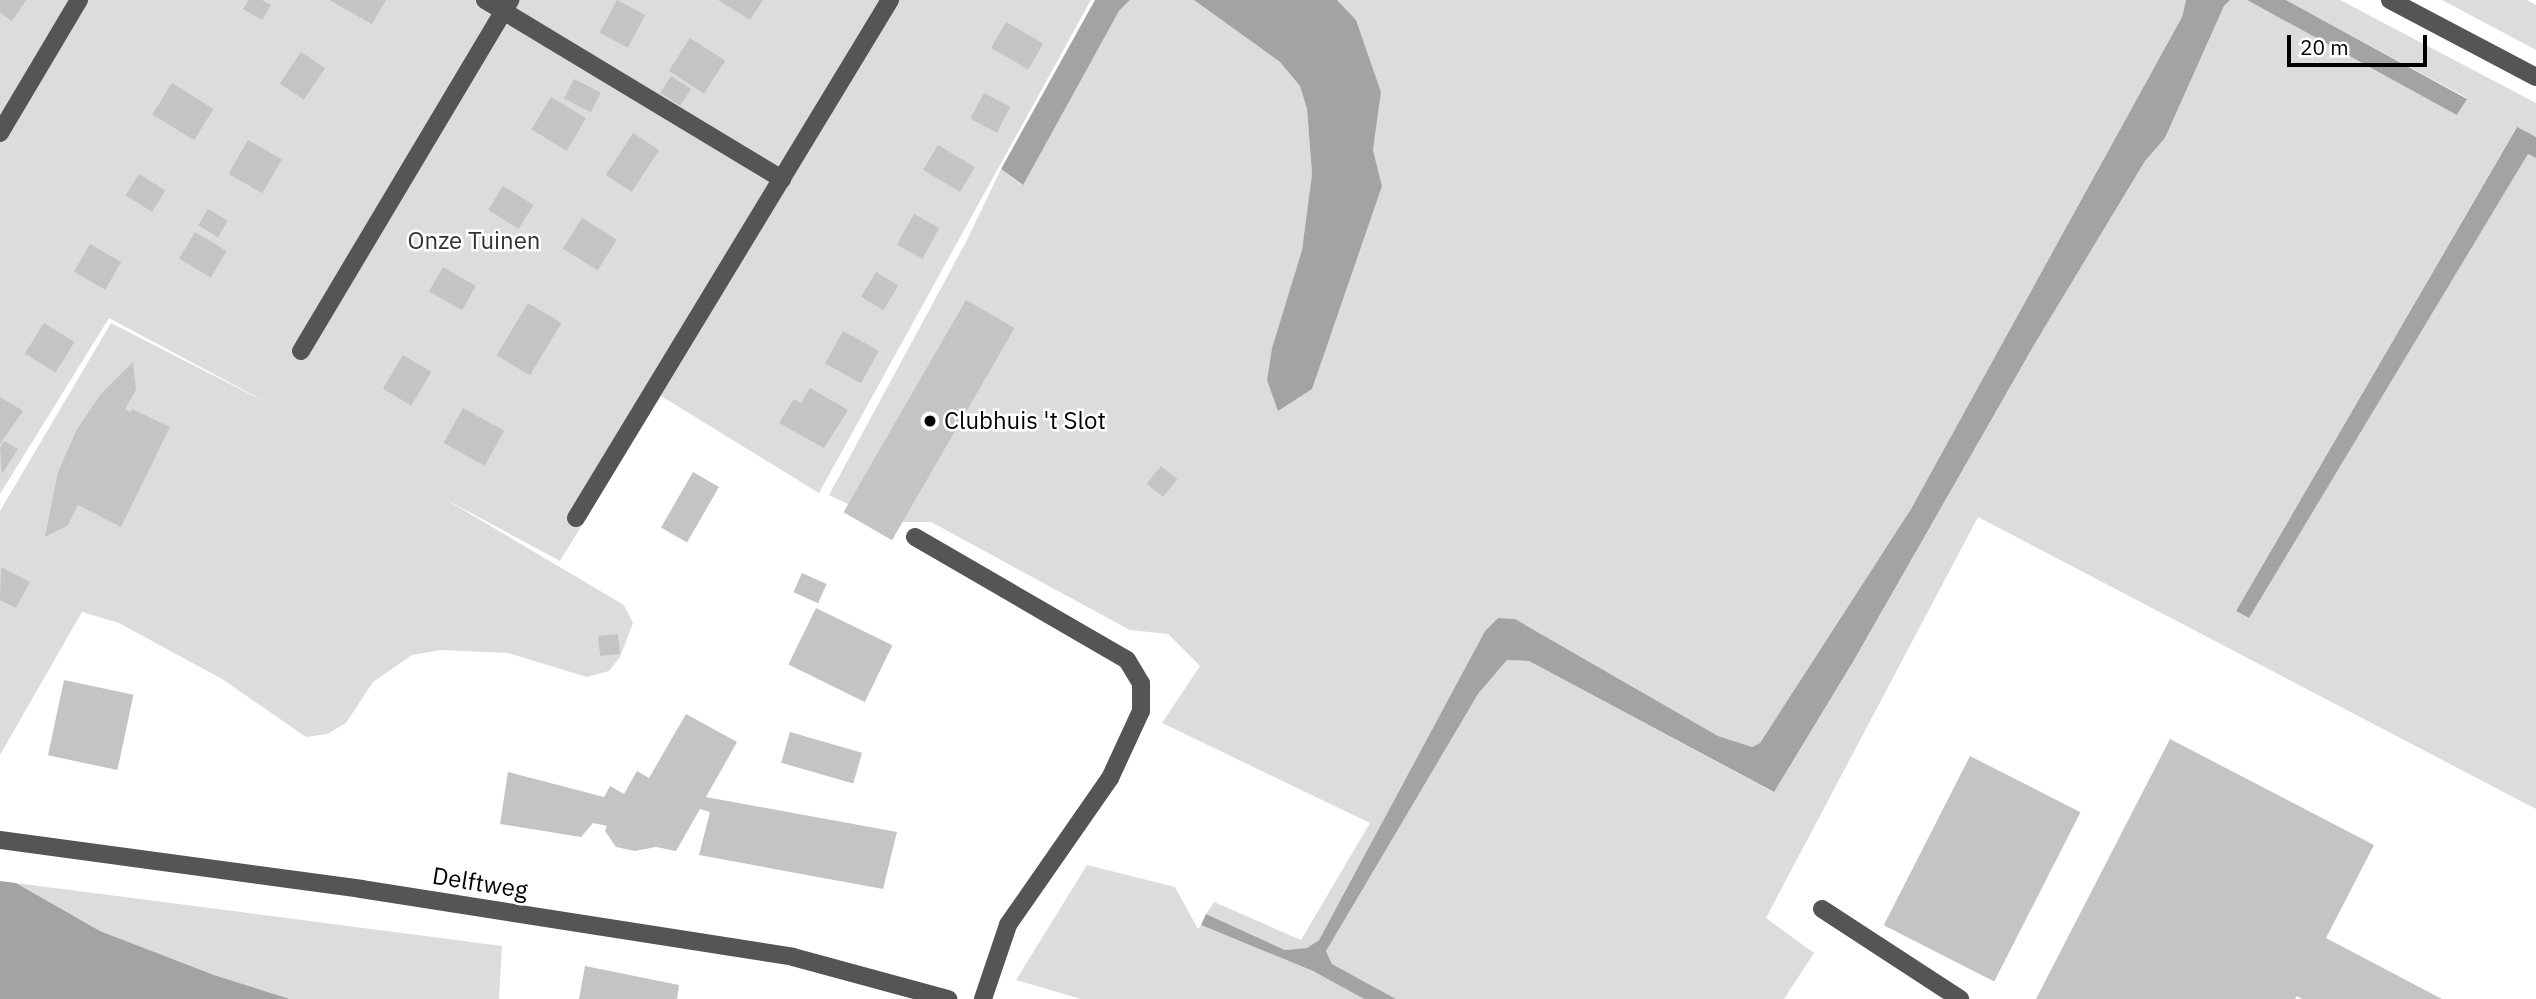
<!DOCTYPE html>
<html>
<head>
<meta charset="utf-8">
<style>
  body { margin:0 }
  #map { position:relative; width:2536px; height:999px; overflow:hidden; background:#fff; font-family:"IBM Plex Sans",sans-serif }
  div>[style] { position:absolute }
  .green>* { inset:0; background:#dcdcdc }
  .water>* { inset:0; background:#a3a3a3 }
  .building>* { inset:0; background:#c4c4c4; transform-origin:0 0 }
  .minor>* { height:18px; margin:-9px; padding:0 9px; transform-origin:9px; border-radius:9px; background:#555 }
  .dots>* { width:19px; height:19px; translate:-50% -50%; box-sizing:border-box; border:4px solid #fff; border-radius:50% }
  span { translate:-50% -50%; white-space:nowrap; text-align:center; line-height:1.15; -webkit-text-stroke:5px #fff; paint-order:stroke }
  .park-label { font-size:24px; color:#333 }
  .poi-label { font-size:24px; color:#000 }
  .left { translate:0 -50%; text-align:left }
  .street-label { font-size:24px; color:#000 }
  .scale { position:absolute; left:2287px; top:35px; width:140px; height:32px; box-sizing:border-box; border:4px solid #000; border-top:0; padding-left:9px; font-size:21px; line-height:24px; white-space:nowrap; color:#000; -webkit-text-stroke:5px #fff; paint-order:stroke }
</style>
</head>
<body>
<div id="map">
  <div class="green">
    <div style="clip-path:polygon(0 0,1091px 0,819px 493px,661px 396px,560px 561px,443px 498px,624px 605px,633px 623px,620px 657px,609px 671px,587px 677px,508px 653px,441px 650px,412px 655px,373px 682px,346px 723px,327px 734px,306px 737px,222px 679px,119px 623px,82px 612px,0 755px,0 511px,111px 323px,275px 407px,109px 318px,0 494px)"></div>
    <div style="clip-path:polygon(1130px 0,1194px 0,1280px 62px,1300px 86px,1307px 109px,1312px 174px,1302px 250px,1272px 348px,1267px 380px,1279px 411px,1345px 287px,1382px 186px,1373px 150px,1381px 92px,1356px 21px,1337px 0,2186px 0,2182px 17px,1911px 509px,1760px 743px,1752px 747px,1718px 736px,1515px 619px,1498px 618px,1485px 631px,1319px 940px,1307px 948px,1285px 950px,1206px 914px,1214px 902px,1301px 940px,1370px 823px,1162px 723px,1200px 666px,1168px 634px,1130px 630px,931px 522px,886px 522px,829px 495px,966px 242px,1001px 169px,1022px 185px,1119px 11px)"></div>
    <div style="clip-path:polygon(2230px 0,2247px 0,2458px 115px,2467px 98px,2286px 0,2340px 0,2536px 103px,2536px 137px,2516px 128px,2236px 611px,2249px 618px,2528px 154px,2536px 158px,2536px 809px,1978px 517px,1766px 918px,1814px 953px,1784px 999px,1396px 999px,1332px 964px,1326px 951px,1334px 935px,1478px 694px,1507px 660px,1529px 661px,1773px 792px,1854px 660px,2034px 345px,2145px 161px,2165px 138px,2224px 6px)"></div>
    <div style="clip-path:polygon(2442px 0,2527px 0,2536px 5px,2536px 50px)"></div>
    <div style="clip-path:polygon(1087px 865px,1175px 887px,1198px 929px,1201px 925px,1313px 971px,1364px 999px,1081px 999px,1016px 980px)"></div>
    <div style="clip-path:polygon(16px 883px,502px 946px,499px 999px,290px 999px,214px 975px,100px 931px)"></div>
  </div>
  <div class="water">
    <div style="clip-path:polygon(1095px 0,1130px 0,1119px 11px,1023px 185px,1001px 169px)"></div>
    <div style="clip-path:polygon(1194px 0,1337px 0,1356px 20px,1381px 92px,1373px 150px,1382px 186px,1312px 389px,1278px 411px,1267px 380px,1272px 348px,1302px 250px,1312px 174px,1307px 109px,1300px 86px,1280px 62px)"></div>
    <div style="clip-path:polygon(2186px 0,2230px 0,2224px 6px,2165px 138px,2145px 161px,2034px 345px,1854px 660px,1774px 792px,1529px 661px,1507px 660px,1478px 694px,1326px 951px,1332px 964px,1396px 999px,1364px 999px,1313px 971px,1201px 925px,1206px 914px,1285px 950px,1307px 948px,1319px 940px,1485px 631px,1498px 618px,1515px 619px,1718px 736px,1752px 747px,1760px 743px,1911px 509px,2182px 17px)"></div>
    <div style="clip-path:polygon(2247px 0,2286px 0,2467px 99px,2457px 115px)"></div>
    <div style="clip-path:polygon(2517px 127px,2536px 137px,2536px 158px,2528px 154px,2249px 618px,2236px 611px)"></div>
    <div style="clip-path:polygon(0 881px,16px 883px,100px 931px,214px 975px,290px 999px,0 999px)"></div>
  </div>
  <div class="building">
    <div style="clip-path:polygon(0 0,26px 0,12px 21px,0 13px)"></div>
    <div style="clip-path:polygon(249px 0,262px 0,271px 5px,262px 20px,243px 9px)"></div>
    <div style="clip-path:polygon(329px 0,386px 0,372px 24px)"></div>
    <div style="left:617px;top:0;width:32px;height:37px;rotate:28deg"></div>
    <div style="clip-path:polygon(718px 0,763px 0,750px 20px)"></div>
    <div style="left:1006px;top:22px;width:43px;height:30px;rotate:30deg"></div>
    <div style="left:690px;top:38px;width:42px;height:39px;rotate:33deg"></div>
    <div style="left:301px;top:52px;width:29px;height:38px;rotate:34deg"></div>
    <div style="left:671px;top:76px;width:24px;height:20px;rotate:33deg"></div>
    <div style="left:574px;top:79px;width:30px;height:22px;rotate:27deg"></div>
    <div style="left:172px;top:83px;width:49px;height:37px;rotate:32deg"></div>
    <div style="left:984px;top:93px;width:30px;height:29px;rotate:28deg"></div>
    <div style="left:551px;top:97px;width:41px;height:38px;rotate:31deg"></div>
    <div style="left:633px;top:133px;width:31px;height:50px;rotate:33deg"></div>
    <div style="left:248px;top:140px;width:39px;height:39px;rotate:30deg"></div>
    <div style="left:938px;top:145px;width:43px;height:29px;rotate:31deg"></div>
    <div style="left:139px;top:174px;width:31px;height:25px;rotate:32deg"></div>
    <div style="left:503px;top:186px;width:36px;height:28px;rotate:32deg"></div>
    <div style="left:208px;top:209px;width:23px;height:19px;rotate:31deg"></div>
    <div style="left:914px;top:214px;width:29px;height:35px;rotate:29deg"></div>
    <div style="left:582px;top:218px;width:41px;height:36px;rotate:32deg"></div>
    <div style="left:195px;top:232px;width:37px;height:31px;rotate:31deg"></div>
    <div style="left:90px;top:244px;width:36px;height:32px;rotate:30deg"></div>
    <div style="left:443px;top:267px;width:38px;height:28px;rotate:30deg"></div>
    <div style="left:876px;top:272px;width:26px;height:29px;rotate:31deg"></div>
    <div style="left:966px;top:300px;width:56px;height:245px;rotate:30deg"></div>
    <div style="left:528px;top:303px;width:39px;height:61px;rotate:31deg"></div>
    <div style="left:44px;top:323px;width:36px;height:36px;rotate:32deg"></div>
    <div style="left:843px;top:331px;width:41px;height:37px;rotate:29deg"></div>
    <div style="left:403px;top:355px;width:33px;height:39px;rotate:31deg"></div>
    <div style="clip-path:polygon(133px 362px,136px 390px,125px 409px,131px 412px,132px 409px,170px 427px,121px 527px,78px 505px,68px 525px,45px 537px,58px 472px,76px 431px,101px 394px)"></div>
    <div style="clip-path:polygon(810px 388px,848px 410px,824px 448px,779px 423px,794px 399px,801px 403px)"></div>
    <div style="clip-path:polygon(0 397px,23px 411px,0 444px)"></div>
    <div style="left:463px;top:408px;width:47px;height:40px;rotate:29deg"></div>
    <div style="clip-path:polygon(4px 441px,18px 449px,2px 474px,0 448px)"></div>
    <div style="left:1161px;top:466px;width:21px;height:23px;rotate:39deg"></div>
    <div style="left:693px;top:472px;width:30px;height:64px;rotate:30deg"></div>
    <div style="clip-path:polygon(1px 567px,30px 582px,16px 608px,0 600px)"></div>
    <div style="left:802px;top:573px;width:27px;height:21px;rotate:24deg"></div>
    <div style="left:816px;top:608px;width:85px;height:63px;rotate:26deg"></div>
    <div style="left:618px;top:634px;width:20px;height:20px;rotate:84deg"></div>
    <div style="left:64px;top:680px;width:71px;height:77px;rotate:12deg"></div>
    <div style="clip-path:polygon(686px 714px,737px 742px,706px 797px,897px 832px,883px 889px,699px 855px,710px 812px,700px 809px,676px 851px,656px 847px,635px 851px,616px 847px,605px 831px,607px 826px,593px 823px,581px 837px,500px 824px,508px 772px,604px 797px,610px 786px,624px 794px,637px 771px,649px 778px)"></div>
    <div style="left:790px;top:732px;width:75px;height:32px;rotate:16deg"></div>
    <div style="clip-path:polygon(2170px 739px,2374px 845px,2326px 938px,2442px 999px,2302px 999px,2297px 996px,2295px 999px,2036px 999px)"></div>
    <div style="left:1970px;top:756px;width:124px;height:190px;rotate:27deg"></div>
    <div style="clip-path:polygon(585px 966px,679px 985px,677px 999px,579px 999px)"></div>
  </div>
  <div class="minor">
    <div style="left:485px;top:0;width:347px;rotate:31.1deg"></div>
    <div style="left:2390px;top:0;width:165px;rotate:27.8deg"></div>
    <div style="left:0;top:133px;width:155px;rotate:-59.3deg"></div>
    <div style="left:301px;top:351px;width:409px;rotate:-59.2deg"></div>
    <div style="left:576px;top:518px;width:606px;rotate:-58.78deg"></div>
    <div style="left:915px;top:537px;width:245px;rotate:30.1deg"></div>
    <div style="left:1127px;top:660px;width:27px;rotate:59deg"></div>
    <div style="left:1141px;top:683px;width:28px;rotate:90deg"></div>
    <div style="left:1141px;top:711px;width:74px;rotate:114.8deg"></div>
    <div style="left:1110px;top:778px;width:179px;rotate:124.8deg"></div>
    <div style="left:1008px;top:925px;width:78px;rotate:108.7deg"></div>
    <div style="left:0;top:840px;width:364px;rotate:7.7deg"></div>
    <div style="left:361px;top:889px;width:437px;rotate:8.9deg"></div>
    <div style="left:793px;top:957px;width:161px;rotate:15.2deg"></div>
    <div style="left:1822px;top:909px;width:165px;rotate:33.1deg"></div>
  </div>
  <div class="dots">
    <div style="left:930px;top:421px;background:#000"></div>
  </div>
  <div class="park-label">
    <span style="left:474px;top:241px">Onze Tuinen</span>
  </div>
  <div class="poi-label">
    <span class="left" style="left:944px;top:421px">Clubhuis 't Slot</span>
  </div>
  <div class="street-label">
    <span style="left:480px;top:883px;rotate:9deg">Delftweg</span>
  </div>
  <div class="scale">20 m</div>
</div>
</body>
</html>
